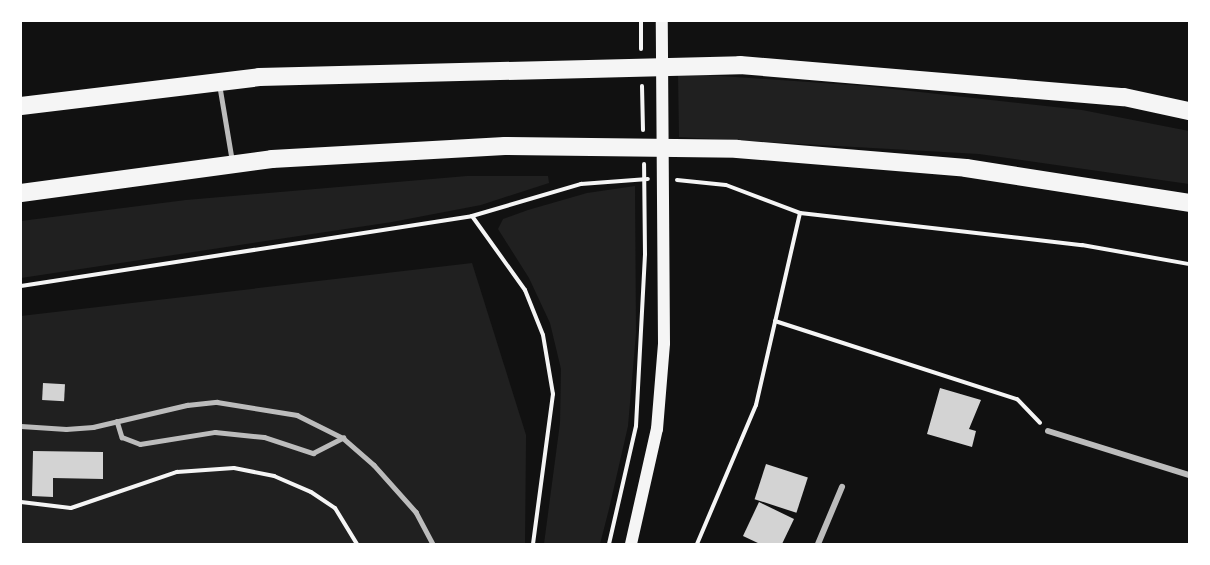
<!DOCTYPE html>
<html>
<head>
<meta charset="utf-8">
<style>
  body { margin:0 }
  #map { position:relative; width:1210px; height:565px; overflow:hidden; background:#111; font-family:Quicksand,sans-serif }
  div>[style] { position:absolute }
  .green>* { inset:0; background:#202020 }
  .building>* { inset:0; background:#d3d3d3; transform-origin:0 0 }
  .path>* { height:4px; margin:-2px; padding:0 2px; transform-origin:2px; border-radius:2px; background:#f5f5f5 }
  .service>* { height:4.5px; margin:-2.25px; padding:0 2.25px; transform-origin:2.25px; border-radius:2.25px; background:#bcbcbc }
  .minor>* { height:6px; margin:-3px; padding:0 3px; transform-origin:3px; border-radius:3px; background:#bcbcbc }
  .secondary>* { height:12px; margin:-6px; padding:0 6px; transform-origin:6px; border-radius:6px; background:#f5f5f5 }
  .motorway>* { height:18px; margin:-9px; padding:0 9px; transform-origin:9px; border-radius:9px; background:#f5f5f5 }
  span { translate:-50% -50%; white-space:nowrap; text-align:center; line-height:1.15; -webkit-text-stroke:6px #fff; paint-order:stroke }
  .frame { position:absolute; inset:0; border:22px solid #fff; pointer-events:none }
</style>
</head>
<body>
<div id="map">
  <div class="green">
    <div style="clip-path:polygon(678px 73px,866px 86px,1082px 110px,1189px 131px,1189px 184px,979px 154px,679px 137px)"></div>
    <div style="clip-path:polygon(467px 176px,548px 176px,549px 183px,481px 205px,392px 222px,21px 278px,21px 221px,186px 200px)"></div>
    <div style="clip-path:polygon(635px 186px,636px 333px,628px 426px,609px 509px,600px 544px,544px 544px,560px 423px,561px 369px,550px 323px,529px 278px,498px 229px,503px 219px,528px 210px,587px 193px)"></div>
    <div style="clip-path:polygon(472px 263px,526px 435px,525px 544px,21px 544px,21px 316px)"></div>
  </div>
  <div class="building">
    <div style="left:43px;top:383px;width:22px;height:17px;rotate:3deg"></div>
    <div style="clip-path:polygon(940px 388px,981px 400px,969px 429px,976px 431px,972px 447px,927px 434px)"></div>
    <div style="clip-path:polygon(33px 451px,103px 452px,103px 479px,53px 478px,53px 497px,32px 496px)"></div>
    <div style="left:766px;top:464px;width:44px;height:37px;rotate:18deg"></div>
    <div style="clip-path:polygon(759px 502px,794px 519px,782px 544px,760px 544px,743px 536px)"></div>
  </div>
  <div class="path">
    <div style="left:641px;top:21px;width:28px;rotate:90deg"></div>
    <div style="left:642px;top:86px;width:44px;rotate:88.7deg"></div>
    <div style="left:677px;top:180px;width:49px;rotate:5.8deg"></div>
    <div style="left:726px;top:185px;width:79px;rotate:20.7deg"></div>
    <div style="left:800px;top:213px;width:284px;rotate:6.5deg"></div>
    <div style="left:1082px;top:245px;width:109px;rotate:10.1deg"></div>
    <div style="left:472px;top:216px;width:91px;rotate:54.4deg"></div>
    <div style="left:525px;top:290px;width:48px;rotate:68.2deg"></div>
    <div style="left:543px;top:335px;width:60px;rotate:80.4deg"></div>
    <div style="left:553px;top:394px;width:151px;rotate:97.6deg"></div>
    <div style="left:21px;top:286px;width:456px;rotate:-8.8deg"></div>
    <div style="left:472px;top:216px;width:114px;rotate:-16.4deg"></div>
    <div style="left:581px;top:184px;width:67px;rotate:-4.3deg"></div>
    <div style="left:775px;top:321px;width:254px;rotate:17.9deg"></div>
    <div style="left:1017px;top:399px;width:33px;rotate:46deg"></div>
    <div style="left:21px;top:502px;width:50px;rotate:6.8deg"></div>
    <div style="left:71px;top:508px;width:112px;rotate:-18.8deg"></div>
    <div style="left:177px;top:472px;width:57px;rotate:-4deg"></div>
    <div style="left:234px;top:468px;width:41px;rotate:11.3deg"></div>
    <div style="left:274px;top:476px;width:40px;rotate:23.4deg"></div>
    <div style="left:311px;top:492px;width:29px;rotate:34deg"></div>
    <div style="left:335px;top:508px;width:42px;rotate:58.6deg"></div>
    <div style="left:609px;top:544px;width:121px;rotate:-77.1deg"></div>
    <div style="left:636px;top:426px;width:172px;rotate:-87deg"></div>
    <div style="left:645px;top:254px;width:90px;rotate:-90.6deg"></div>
    <div style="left:697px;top:544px;width:151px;rotate:-67deg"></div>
    <div style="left:756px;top:405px;width:197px;rotate:-77.1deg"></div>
  </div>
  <div class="service">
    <div style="left:220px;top:87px;width:73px;rotate:80.5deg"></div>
    <div style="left:117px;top:421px;width:17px;rotate:73deg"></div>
    <div style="left:122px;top:437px;width:19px;rotate:21deg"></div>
    <div style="left:140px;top:444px;width:76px;rotate:-9.1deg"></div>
    <div style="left:215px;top:432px;width:49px;rotate:5.8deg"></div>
    <div style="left:264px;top:437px;width:52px;rotate:18.1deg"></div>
    <div style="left:313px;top:453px;width:34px;rotate:-27deg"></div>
    <div style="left:21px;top:426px;width:45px;rotate:3.8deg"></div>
    <div style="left:66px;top:429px;width:27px;rotate:-4deg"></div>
    <div style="left:93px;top:427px;width:97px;rotate:-13.2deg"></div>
    <div style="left:187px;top:405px;width:30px;rotate:-6deg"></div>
    <div style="left:217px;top:402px;width:81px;rotate:9.2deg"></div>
    <div style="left:297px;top:415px;width:51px;rotate:26.6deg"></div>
    <div style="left:343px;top:438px;width:41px;rotate:41.1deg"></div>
    <div style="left:374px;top:465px;width:63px;rotate:48.2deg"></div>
    <div style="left:416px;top:512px;width:36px;rotate:62deg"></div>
  </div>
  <div class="minor">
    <div style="left:1048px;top:431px;width:148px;rotate:17.3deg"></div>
    <div style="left:818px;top:544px;width:62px;rotate:-67.2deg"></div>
  </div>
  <div class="secondary">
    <div style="left:631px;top:544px;width:118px;rotate:-77.3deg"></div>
    <div style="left:657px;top:429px;width:86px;rotate:-85.3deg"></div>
    <div style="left:664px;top:343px;width:322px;rotate:-90.4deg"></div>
  </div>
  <div class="motorway">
    <div style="left:21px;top:106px;width:240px;rotate:-6.9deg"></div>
    <div style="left:259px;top:77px;width:481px;rotate:-1.4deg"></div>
    <div style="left:740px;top:65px;width:385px;rotate:4.8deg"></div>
    <div style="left:1124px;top:97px;width:66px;rotate:12.2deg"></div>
    <div style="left:21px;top:193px;width:253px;rotate:-7.7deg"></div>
    <div style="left:272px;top:159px;width:233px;rotate:-3.2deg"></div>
    <div style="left:505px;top:146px;width:232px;rotate:0.7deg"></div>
    <div style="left:737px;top:149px;width:230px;rotate:4.7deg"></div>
    <div style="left:966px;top:168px;width:226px;rotate:8.9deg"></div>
  </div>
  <div class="frame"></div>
</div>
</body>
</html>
